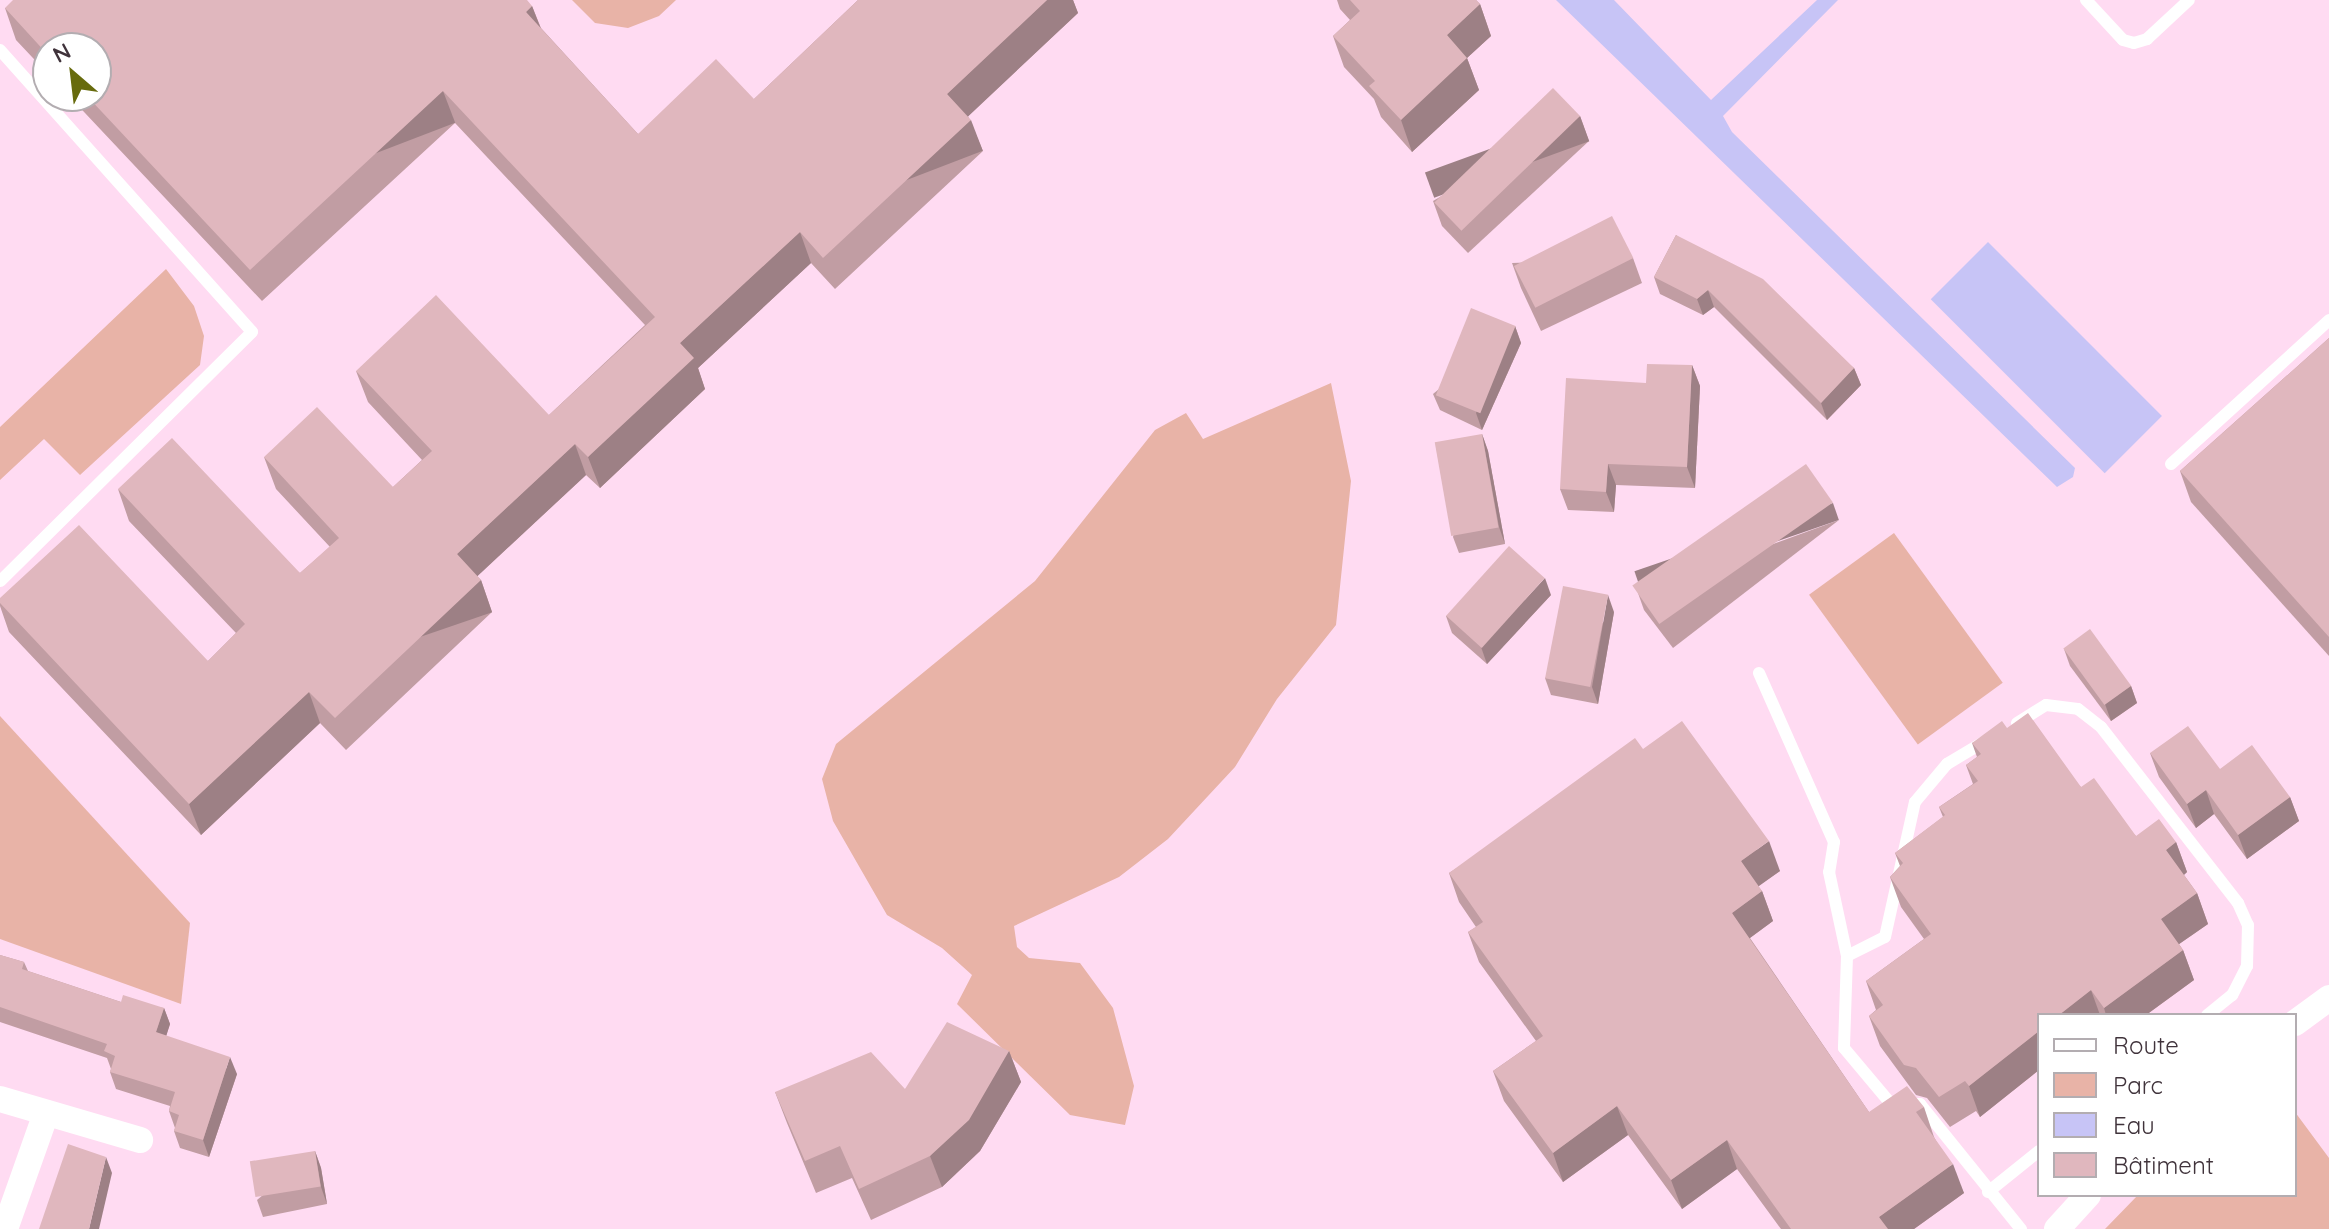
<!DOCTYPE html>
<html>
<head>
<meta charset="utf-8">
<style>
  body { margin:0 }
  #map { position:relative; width:2329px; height:1229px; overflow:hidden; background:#ffdbf2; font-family:Quicksand,sans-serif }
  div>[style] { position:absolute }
  .green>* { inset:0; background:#e8b3a7; transform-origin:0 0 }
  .water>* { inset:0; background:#c7c4f6; transform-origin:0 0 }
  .lane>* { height:12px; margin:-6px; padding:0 6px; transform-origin:6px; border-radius:6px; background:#fff }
  .street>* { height:26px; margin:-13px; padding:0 13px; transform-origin:13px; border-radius:13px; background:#fff }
  .wall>* { inset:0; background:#c19da3 }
  .shaded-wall>* { inset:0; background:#9d8085; transform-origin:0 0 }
  .building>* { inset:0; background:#e0b7be; transform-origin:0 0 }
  span { translate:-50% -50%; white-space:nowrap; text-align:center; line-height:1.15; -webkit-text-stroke:6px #fff; paint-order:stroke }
  .legend { position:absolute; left:2037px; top:1013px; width:260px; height:184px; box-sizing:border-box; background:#fff; border:2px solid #b3adb1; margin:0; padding:10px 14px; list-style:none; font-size:24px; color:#40333b }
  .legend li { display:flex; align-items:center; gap:16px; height:40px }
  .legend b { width:40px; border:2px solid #b3adb1 }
  .north { position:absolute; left:32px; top:32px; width:80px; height:80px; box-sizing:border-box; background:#fff; border:2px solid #b3adb1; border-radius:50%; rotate:332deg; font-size:22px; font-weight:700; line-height:32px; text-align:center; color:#40333b }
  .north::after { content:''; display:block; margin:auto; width:28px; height:36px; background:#676b0d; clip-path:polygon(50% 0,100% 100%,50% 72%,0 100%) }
</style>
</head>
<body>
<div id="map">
  <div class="green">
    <div style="clip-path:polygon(572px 0,676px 0,659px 16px,628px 28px,595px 23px)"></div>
    <div style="clip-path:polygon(166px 269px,194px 306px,204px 336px,200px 365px,80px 475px,44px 439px,0 480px,0 427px)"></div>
    <div style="clip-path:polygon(1331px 383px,1351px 481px,1336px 625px,1277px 699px,1235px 767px,1168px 839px,1119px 877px,1014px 926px,1017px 947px,1029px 958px,1080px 963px,1113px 1008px,1134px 1086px,1125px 1125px,1070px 1115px,957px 1004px,972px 975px,942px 948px,887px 915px,833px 821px,822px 779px,836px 744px,1035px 581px,1155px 430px,1186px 413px,1203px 439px)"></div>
    <div style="left:1894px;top:533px;width:185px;height:105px;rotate:54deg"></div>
    <div style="clip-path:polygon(0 716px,190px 923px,181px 1004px,0 939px)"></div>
    <div style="clip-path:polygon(2295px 1112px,2329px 1158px,2329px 1229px,2105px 1229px,2138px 1195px,2295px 1195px)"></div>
  </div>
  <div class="water">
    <div style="clip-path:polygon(1556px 0,1614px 0,1711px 100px,1817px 0,1838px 0,1723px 116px,1732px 132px,2075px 468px,2073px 477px,2057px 487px)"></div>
    <div style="left:1988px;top:242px;width:246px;height:81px;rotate:45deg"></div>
  </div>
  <div class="lane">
    <div style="left:2086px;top:0;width:54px;rotate:47.2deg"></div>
    <div style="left:2123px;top:40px;width:11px;rotate:15deg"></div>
    <div style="left:2134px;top:43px;width:14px;rotate:-17deg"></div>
    <div style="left:2147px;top:39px;width:57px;rotate:-42.9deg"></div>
    <div style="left:0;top:50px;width:378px;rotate:48.2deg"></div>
    <div style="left:252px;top:332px;width:354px;rotate:135.3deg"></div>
    <div style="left:2171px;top:464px;width:214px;rotate:-42.3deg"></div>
    <div style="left:1759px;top:673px;width:185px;rotate:66.1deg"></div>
    <div style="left:1834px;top:842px;width:30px;rotate:99deg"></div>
    <div style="left:1829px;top:872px;width:86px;rotate:77.9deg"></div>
    <div style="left:1847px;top:956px;width:92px;rotate:91.9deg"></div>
    <div style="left:1844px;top:1048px;width:73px;rotate:50deg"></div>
    <div style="left:1891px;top:1104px;width:29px"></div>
    <div style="left:1920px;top:1104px;width:161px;rotate:51.1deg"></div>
    <div style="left:2017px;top:723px;width:34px;rotate:-32deg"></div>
    <div style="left:2046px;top:705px;width:32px;rotate:7deg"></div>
    <div style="left:2078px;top:709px;width:29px;rotate:38deg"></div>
    <div style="left:2101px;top:727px;width:223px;rotate:52.1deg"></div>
    <div style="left:2238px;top:903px;width:24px;rotate:66deg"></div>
    <div style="left:2248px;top:925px;width:41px;rotate:91.4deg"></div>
    <div style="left:2247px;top:966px;width:33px;rotate:117deg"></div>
    <div style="left:2232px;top:995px;width:32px;rotate:141deg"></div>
    <div style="left:1847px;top:956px;width:42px;rotate:-26.6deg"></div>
    <div style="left:1885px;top:937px;width:138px;rotate:-77.5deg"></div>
    <div style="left:1915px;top:802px;width:50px;rotate:-49.9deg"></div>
    <div style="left:1947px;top:764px;width:47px;rotate:-31deg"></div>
    <div style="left:1988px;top:1192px;width:65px;rotate:-38.8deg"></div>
  </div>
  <div class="street">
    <div style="left:2295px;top:1023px;width:42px;rotate:-36.3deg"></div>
    <div style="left:0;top:1099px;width:146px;rotate:16.3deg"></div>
    <div style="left:5px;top:1229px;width:123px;rotate:-70.5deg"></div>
    <div style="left:2057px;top:1229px;width:46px;rotate:-47.6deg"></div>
  </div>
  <div class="wall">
    <div style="clip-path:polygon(858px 0,1073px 0,1078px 13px,968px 116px,983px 151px,835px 289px,811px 263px,698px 368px,705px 389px,600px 488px,586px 475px,477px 576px,481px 580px,492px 612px,346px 750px,320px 723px,201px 835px,9px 632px,0 606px,0 598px,208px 661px,236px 633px,129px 521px,118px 489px,300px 573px,330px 547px,276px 489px,264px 457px,393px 487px,422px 460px,368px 402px,356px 371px,549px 415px,645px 325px,455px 123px,262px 301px,69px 96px,96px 96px,48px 48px,48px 74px,16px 40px,5px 8px,532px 6px,541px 28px,638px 134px,754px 99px)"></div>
    <div style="clip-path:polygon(1337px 0,1476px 0,1480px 4px,1491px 36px,1467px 58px,1479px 90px,1412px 152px,1381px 117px,1374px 99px,1344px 67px,1333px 36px,1350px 20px,1340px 9px)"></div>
    <div style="clip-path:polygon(1580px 116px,1589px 141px,1468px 253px,1442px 226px,1433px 201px)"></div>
    <div style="clip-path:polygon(1676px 235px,1854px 368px,1861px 385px,1827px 420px,1714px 307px,1703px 315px,1660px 294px,1654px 277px)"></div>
    <div style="clip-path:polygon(1633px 258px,1642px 283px,1541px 331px,1521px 288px,1512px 263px)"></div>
    <div style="clip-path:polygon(1515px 326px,1521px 343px,1482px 430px,1440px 410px,1433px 394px)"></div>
    <div style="clip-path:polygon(2329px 338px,2329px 656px,2191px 502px,2180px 471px)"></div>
    <div style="clip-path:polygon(1692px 365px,1700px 386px,1695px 488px,1616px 485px,1614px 512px,1568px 510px,1560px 489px,1646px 383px)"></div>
    <div style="clip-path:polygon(1482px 434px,1488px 451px,1505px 544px,1459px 553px,1453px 537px)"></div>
    <div style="clip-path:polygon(1839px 520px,1673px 648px,1644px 610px,1638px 593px)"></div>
    <div style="clip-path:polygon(1551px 595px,1487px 664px,1452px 633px,1446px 616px)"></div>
    <div style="clip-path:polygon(1614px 612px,1598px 704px,1551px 695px,1545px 678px)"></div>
    <div style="clip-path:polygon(2064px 649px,2131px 686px,2137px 703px,2111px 721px,2070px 666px)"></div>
    <div style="clip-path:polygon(2007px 728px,2081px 787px,2136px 836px,2176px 842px,2187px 872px,2184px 875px,2197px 893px,2208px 924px,2179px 944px,2183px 950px,2194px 980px,2146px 1015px,2039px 1015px,2039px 1070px,1980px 1117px,1976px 1111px,1950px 1127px,1927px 1098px,1916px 1095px,1880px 1046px,1869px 1016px,1876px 1010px,1866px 981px,1924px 939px,1901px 907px,1890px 877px,1900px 866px,1895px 853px,1943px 817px,1939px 807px,1973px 784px,1966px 765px,1977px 757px,1972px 743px)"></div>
    <div style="clip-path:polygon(1643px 749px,1780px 871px,1758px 886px,1762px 891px,1773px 921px,1750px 938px,1869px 1112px,1924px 1107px,1934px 1137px,1964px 1193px,1914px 1229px,1781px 1229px,1737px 1169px,1682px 1209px,1628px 1135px,1563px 1182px,1504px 1101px,1493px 1071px,1536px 1041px,1479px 962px,1468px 932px,1476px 927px,1459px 902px,1449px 873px)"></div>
    <div style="clip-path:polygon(2150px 753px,2220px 769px,2290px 797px,2299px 821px,2247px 859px,2214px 814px,2196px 828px,2159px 777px)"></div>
    <div style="clip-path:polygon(0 955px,24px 962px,28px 971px,121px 1002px,164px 1008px,170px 1024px,166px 1036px,237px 1074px,209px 1157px,180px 1148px,174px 1131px,175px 1128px,169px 1111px,170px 1106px,116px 1089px,110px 1072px,111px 1069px,107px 1058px,0 1022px)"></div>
    <div style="clip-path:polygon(1009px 1051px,1021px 1082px,980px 1151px,942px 1187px,871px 1220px,852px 1178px,816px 1193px,787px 1123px,775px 1092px,905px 1089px)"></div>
    <div style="clip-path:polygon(315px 1151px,321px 1168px,327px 1204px,263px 1217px,257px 1200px)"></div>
  </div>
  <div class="shaded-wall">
    <div style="clip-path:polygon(1047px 0,1073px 0,1078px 13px,959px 125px,947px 94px)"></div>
    <div style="clip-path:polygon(1480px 4px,1491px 36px,1467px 58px,1479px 90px,1412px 152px,1401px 120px,1447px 35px)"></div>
    <div style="clip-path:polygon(532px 6px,544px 37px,526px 12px)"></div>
    <div style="left:443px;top:91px;width:34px;height:263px;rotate:69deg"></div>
    <div style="left:1580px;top:116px;width:27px;height:165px;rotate:70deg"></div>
    <div style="left:971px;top:120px;width:33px;height:202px;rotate:69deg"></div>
    <div style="clip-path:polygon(800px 232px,811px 263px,698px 368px,705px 389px,600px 488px,588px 457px,680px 343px)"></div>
    <div style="clip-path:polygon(1708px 290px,1714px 307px,1703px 315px,1697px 299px)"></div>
    <div style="clip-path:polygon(1515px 326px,1521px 343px,1482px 430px,1476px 413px)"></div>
    <div style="clip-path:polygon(1692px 365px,1700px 386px,1695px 488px,1687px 467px)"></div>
    <div style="clip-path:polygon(1854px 368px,1861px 385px,1827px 420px,1821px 403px)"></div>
    <div style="clip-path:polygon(1482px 434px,1488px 451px,1505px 544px,1499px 527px)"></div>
    <div style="clip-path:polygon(575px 444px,586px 475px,468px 585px,457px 554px)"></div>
    <div style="clip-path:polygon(1608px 464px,1616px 485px,1614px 512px,1606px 492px)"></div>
    <div style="left:1833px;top:503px;width:18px;height:210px;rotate:71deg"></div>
    <div style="clip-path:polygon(1545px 578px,1551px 595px,1487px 664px,1481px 647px)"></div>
    <div style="left:481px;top:580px;width:34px;height:201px;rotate:71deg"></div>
    <div style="clip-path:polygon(1608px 595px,1614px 612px,1598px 704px,1592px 687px)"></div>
    <div style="clip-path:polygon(2131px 686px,2137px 703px,2111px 721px,2105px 704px)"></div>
    <div style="clip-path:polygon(309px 692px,320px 723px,201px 835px,189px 804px)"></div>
    <div style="clip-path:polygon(2206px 790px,2214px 814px,2196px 828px,2187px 804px)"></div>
    <div style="clip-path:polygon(2290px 797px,2299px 821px,2247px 859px,2238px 835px)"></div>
    <div style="clip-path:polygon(1769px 841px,1780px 871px,1752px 891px,1741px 861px)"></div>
    <div style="clip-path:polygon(2176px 842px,2187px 872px,2178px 880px,2166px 850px)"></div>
    <div style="clip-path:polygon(1762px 891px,1773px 921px,1743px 943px,1732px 913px)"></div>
    <div style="clip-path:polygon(2197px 893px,2208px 924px,2172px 949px,2161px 919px)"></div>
    <div style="clip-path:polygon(2183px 950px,2194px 980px,2146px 1015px,2106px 1015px,2104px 1008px)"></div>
    <div style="clip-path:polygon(2091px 990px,2100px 1015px,2059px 1015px)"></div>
    <div style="clip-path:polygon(164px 1008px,170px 1024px,162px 1049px,156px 1032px)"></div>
    <div style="clip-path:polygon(2039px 1031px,2039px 1070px,1980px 1117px,1969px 1086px)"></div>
    <div style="clip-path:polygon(1009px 1051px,1021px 1082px,980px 1151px,942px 1187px,930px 1156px)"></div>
    <div style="clip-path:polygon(230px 1057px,237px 1074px,209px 1157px,203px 1140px)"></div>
    <div style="clip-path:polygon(1617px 1106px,1628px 1135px,1563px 1182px,1553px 1153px)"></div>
    <div style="clip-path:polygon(1727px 1140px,1737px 1169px,1682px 1209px,1671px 1180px)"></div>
    <div style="clip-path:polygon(315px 1151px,321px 1168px,327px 1204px,321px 1187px)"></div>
    <div style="clip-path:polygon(106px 1157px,112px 1173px,99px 1229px,89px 1229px)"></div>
    <div style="clip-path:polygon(1953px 1164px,1964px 1193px,1914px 1229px,1884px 1229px,1879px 1217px)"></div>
  </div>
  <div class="building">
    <div style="clip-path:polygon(13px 0,527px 0,532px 6px,526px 12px,638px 134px,716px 59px,754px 99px,858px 0,1047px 0,947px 94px,971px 120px,823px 258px,800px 232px,680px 343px,694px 358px,588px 457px,575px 444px,457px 554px,481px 580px,335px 718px,309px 692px,189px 804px,0 603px,0 598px,79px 525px,208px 661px,245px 624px,118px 489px,172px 438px,300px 573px,339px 538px,264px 457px,317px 407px,393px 487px,432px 451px,356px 371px,436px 295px,549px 415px,655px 317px,443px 91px,250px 270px,87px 96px,96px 96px,96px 48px,48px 48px,48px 55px,5px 8px)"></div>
    <div style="clip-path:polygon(1350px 0,1476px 0,1480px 4px,1447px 35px,1467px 58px,1401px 120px,1369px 86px,1375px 81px,1333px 36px,1360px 11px)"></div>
    <div style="left:1553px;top:88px;width:39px;height:165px;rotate:46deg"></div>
    <div style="left:1612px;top:216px;width:47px;height:110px;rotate:63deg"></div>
    <div style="clip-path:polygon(1676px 235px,1763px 279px,1854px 368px,1821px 403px,1708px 290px,1697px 299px,1654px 277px)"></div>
    <div style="left:1471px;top:308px;width:48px;height:94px;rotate:22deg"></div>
    <div style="clip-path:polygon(2329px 338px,2329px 637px,2180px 471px)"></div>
    <div style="clip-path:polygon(1647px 364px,1692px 365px,1687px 467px,1608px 464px,1606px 492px,1560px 489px,1566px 378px,1646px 383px)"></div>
    <div style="left:1482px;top:434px;width:95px;height:48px;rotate:80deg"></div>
    <div style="left:1806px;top:464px;width:47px;height:212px;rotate:55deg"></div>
    <div style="left:1509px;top:546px;width:48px;height:94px;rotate:42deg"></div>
    <div style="left:1563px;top:586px;width:46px;height:94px;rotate:11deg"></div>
    <div style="left:2090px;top:629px;width:70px;height:33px;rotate:54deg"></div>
    <div style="clip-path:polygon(2028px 713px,2081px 787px,2094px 778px,2136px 836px,2159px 819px,2176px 842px,2166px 850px,2197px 893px,2161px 919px,2183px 950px,2104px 1008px,2091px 990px,2059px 1015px,2039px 1015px,2039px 1031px,1969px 1086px,1965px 1081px,1939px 1097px,1916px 1068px,1904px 1065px,1869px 1016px,1883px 1005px,1866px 981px,1931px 934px,1890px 877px,1903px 863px,1895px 853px,1945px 815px,1939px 807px,1978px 781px,1966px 765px,1981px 754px,1972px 743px,2002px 721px,2007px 728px)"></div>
    <div style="clip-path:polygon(1682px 721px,1769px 841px,1741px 861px,1762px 891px,1732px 913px,1869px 1112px,1907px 1086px,1924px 1107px,1916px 1112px,1953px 1164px,1879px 1217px,1888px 1229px,1791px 1229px,1727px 1140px,1671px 1180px,1617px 1106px,1553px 1153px,1493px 1071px,1543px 1036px,1468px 932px,1483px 922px,1449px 873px,1635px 738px,1643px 749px)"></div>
    <div style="clip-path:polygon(2188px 726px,2220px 769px,2252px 745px,2290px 797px,2238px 835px,2206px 790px,2187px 804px,2150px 753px)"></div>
    <div style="clip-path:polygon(0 955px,24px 962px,22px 969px,121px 1002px,123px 995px,164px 1008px,156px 1032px,230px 1057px,203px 1140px,174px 1131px,179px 1115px,169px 1111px,175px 1092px,110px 1072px,115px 1056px,104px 1051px,107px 1044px,0 1007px)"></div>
    <div style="clip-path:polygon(947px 1022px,1009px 1051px,969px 1120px,930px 1156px,859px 1189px,840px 1146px,805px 1161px,775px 1092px,871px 1052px,905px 1089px)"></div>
    <div style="clip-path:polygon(68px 1144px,106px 1157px,89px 1229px,39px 1229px)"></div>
    <div style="left:315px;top:1151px;width:36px;height:66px;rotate:81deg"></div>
  </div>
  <ul class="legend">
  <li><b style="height:10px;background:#fff"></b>Route</li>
  <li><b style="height:22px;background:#e8b3a7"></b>Parc</li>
  <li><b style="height:22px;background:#c7c4f6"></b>Eau</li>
  <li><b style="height:22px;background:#e0b7be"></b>Bâtiment</li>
  </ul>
  <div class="north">N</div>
</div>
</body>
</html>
